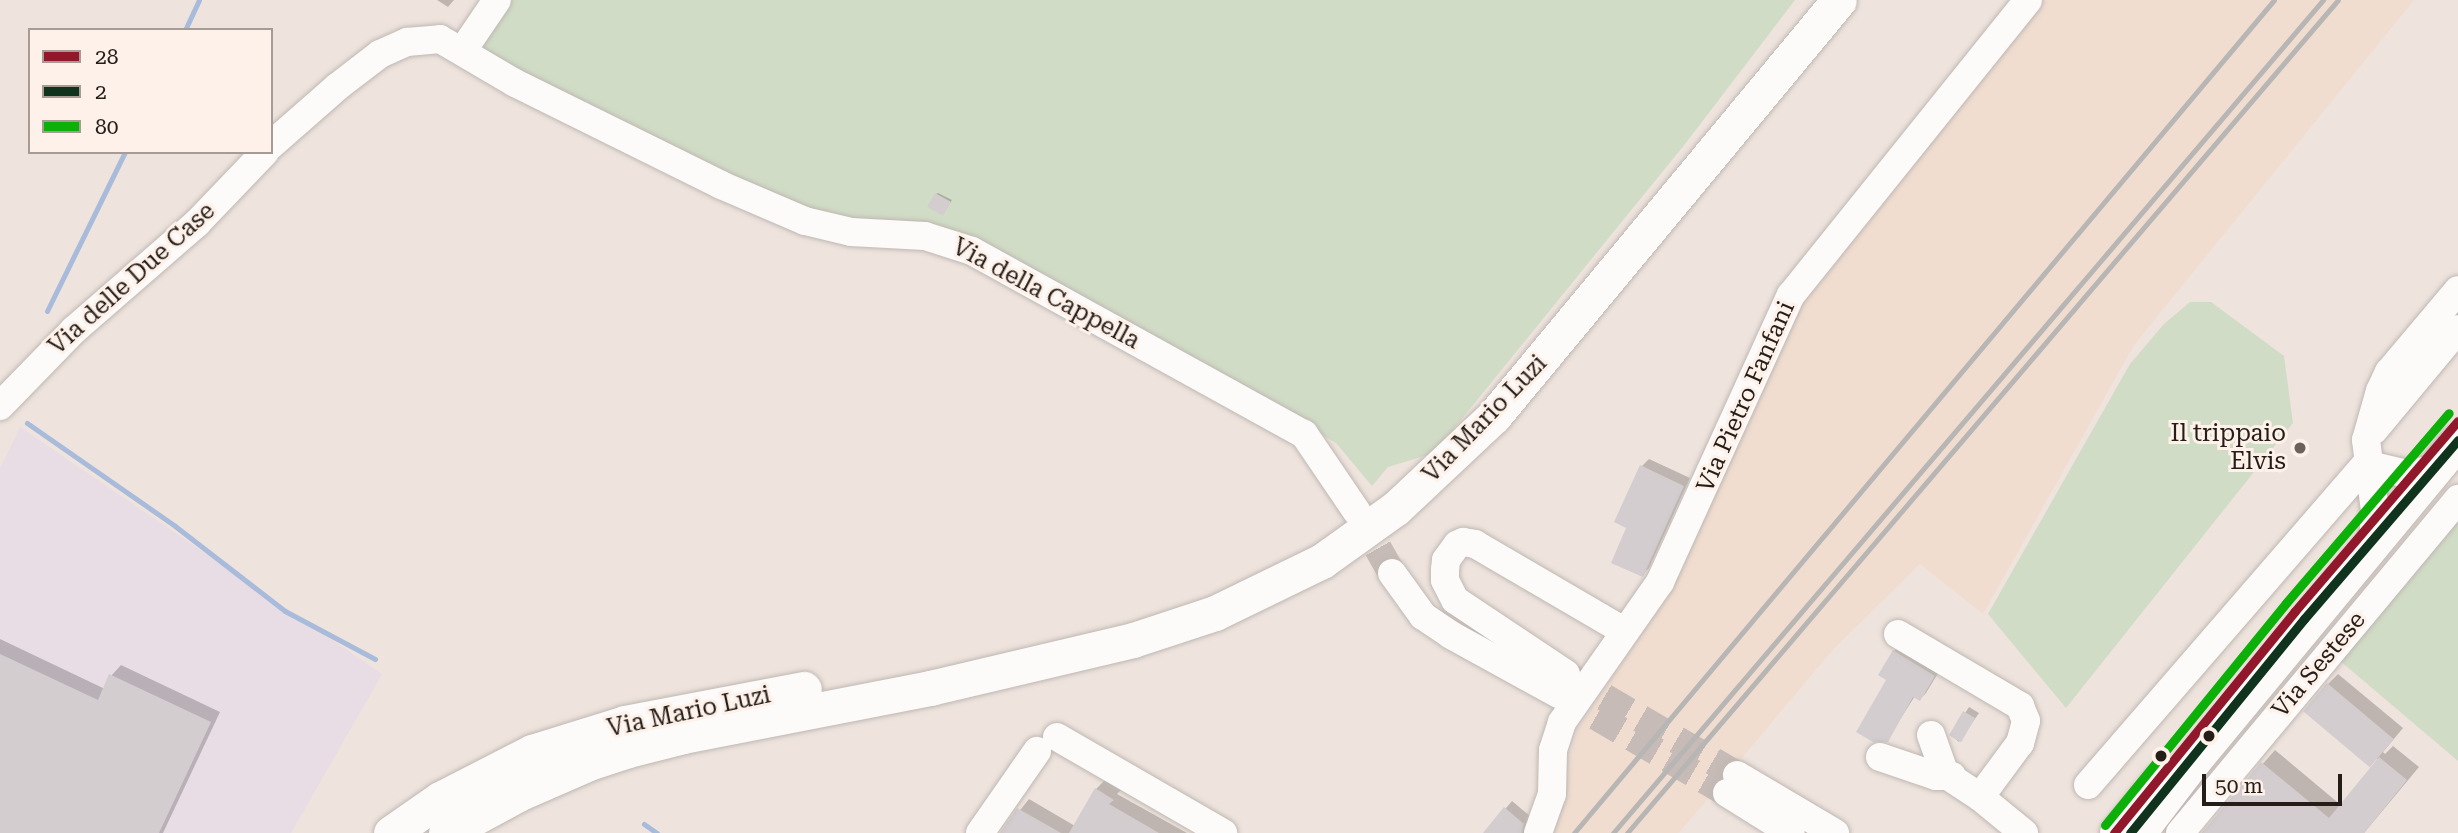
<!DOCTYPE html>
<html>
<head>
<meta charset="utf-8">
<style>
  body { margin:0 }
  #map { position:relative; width:2458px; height:833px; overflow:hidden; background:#eee3dd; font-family:"Roboto Serif",serif }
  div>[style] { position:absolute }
  .built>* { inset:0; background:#f0ddd0 }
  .industrial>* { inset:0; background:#e8dce5 }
  .green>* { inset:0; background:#d1dcc6 }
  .shadow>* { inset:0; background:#0003 }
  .stream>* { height:5px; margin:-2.5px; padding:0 2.5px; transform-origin:2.5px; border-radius:2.5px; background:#a8bbda }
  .building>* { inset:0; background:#d3cdcf; transform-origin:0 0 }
  .minor-tunnel>* { height:28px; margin-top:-14px; transform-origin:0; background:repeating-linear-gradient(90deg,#c6bbb6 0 28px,transparent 0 42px) }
  .roads { filter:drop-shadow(0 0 2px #bfb7b2) drop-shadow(0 0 2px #bfb7b2) }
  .minor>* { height:28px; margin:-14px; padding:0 14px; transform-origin:14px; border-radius:14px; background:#fcfbfa }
  .major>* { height:35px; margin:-17.5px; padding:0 17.5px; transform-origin:17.5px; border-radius:17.5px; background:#fcfbfa }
  .rail>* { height:5px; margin:-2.5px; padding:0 2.5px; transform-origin:2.5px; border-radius:2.5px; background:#b8b6b4 }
  .bus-1>* { height:9px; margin:-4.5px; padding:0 4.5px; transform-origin:4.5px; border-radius:4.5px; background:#91172a }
  .bus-2>* { height:9px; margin:-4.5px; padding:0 4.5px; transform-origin:4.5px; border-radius:4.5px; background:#10331d }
  .bus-3>* { height:9px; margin:-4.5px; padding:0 4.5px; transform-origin:4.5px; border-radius:4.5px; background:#0db008 }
  .dots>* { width:19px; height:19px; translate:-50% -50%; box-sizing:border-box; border:4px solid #fdf1e9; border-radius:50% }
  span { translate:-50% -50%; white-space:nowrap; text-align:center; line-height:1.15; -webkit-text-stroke:6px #fdf1e9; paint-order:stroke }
  .street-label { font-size:24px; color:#241d18 }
  .poi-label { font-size:24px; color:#241d18 }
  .right { translate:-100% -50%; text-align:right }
  .legend { position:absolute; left:28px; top:28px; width:245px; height:126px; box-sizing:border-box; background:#fdf1e9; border:2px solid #a69c95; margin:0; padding:9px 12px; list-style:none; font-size:21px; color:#241d18 }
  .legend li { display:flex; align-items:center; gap:14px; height:35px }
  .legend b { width:35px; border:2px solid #a69c95 }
  .scale { position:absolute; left:2202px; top:774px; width:140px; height:32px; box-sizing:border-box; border:4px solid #241d18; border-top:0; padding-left:9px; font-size:21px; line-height:24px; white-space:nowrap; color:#241d18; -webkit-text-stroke:5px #fdf1e9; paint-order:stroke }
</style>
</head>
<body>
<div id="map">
  <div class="built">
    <div style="clip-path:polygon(2039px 0,2414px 0,2134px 345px,1983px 614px,1920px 564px,1831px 652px,1679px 833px,1545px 833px,1549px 828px,1577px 730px,1658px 610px,1802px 292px)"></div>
  </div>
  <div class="industrial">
    <div style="clip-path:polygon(20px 427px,382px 674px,291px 833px,0 833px,0 469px)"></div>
  </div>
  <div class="green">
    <div style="clip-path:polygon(510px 0,1795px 0,1685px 144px,1434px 453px,1388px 467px,1372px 486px,1336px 443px,1204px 365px,1094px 310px,869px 227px,802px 213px,485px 52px,483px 42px)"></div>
    <div style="clip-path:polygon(2190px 302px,2211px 302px,2284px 356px,2293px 423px,2066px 708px,1988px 614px,2130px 364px,2164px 324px)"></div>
    <div style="clip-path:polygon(2458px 519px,2458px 761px,2339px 660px)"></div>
  </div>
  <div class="shadow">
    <div style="clip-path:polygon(437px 0,454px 0,448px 7px)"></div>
    <div style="clip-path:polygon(938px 193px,952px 200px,945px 211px,936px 194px)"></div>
    <div style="clip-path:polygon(1649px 459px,1690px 478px,1649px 568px,1642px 575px,1628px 527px,1642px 466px)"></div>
    <div style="clip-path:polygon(0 639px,105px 689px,111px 676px,121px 665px,220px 712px,163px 833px,0 833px)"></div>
    <div style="clip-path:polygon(1901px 645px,1940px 670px,1926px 693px,1920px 699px,1915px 696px,1887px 740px,1888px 679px,1894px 651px)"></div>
    <div style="clip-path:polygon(2338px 674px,2403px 728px,2383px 752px,2385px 754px,2393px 746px,2419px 767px,2364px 833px,2202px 833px,2275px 750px,2342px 806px,2378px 761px,2328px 684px)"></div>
    <div style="clip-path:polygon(1969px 707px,1979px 713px,1959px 742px,1951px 735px)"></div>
    <div style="clip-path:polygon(1106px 779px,1122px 789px,1117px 794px,1187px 833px,1002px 833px,1029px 799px,1075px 826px,1096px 789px)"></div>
    <div style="clip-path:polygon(1512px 801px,1530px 816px,1524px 833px,1485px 833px)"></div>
  </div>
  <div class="stream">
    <div style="left:185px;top:30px;width:33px;rotate:-65deg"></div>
    <div style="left:47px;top:311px;width:177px;rotate:-63.9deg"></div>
    <div style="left:27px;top:423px;width:180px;rotate:34.8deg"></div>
    <div style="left:175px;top:526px;width:139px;rotate:37.7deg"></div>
    <div style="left:285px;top:611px;width:102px;rotate:28.1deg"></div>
    <div style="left:644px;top:824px;width:16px;rotate:35deg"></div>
  </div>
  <div class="building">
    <div style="left:935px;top:193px;width:18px;height:16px;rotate:29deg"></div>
    <div style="clip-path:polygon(1640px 465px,1684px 486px,1643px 577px,1611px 563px,1626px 528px,1614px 522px)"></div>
    <div style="clip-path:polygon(1893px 650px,1935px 676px,1920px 701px,1913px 697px,1888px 742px,1873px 742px,1856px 732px,1886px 680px,1878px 675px)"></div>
    <div style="clip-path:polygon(0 654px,98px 700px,109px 674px,211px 722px,159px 833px,0 833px)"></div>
    <div style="left:2327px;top:683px;width:87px;height:37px;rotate:40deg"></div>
    <div style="left:1963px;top:711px;width:14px;height:28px;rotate:30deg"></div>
    <div style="clip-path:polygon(2379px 757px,2407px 780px,2364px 833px,2202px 833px,2261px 762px,2329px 818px)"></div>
    <div style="clip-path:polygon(1095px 788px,1114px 800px,1109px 804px,1159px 833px,1069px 833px)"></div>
    <div style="clip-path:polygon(1504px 807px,1524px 824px,1522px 833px,1483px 833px)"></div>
    <div style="clip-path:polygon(1017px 808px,1061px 833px,1000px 833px)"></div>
  </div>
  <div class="minor-tunnel">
    <div style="left:1357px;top:512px;width:70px;rotate:60.2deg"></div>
    <div style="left:1568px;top:676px;width:196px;rotate:30.4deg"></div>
    <div style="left:1560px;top:695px;width:194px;rotate:30.4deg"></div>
  </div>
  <div class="roads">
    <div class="minor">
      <div style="left:463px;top:50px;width:60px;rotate:-55.8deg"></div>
      <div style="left:271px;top:145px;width:88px;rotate:-41.3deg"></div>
      <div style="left:337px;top:87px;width:54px;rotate:-37.5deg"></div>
      <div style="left:380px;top:54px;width:30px;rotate:-24deg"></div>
      <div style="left:407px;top:42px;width:33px;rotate:-5deg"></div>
      <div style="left:440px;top:39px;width:87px;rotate:30.4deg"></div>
      <div style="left:515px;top:83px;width:230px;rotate:26.3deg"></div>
      <div style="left:721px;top:185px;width:91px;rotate:23.2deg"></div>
      <div style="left:805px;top:221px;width:47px;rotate:13.4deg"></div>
      <div style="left:851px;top:232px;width:74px;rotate:3.1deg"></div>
      <div style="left:925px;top:236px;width:49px;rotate:17.7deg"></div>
      <div style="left:972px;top:251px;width:379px;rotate:28.9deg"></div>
      <div style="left:1304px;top:434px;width:94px;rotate:55.8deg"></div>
      <div style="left:0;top:406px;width:106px;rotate:-45.8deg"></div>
      <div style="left:74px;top:330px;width:163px;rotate:-41deg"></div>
      <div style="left:197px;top:223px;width:98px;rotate:-46.2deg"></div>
      <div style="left:2374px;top:430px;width:131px;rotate:-50.3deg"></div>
      <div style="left:2368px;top:462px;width:10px;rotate:29deg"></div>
      <div style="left:2377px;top:467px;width:35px;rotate:13deg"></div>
      <div style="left:2411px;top:475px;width:26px;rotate:-18deg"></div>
      <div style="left:2373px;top:544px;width:33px;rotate:-87deg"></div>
      <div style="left:2375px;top:511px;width:72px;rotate:-97.2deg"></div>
      <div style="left:2366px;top:440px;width:51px;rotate:-74.1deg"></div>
      <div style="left:2380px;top:391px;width:21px;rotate:-65deg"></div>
      <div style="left:2389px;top:372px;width:107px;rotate:-49.9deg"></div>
      <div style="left:1392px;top:573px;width:53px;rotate:54.2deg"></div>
      <div style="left:1423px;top:616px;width:34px;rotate:34deg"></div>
      <div style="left:1451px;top:635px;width:124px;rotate:28.8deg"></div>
      <div style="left:1898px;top:634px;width:142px;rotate:30.5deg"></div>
      <div style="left:2020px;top:706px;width:16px;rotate:68deg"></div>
      <div style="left:2026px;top:721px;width:23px;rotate:105deg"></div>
      <div style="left:2020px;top:743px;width:67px;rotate:126.5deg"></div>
      <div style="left:1980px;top:797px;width:57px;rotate:39.3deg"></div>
      <div style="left:1566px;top:674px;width:133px;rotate:-146.3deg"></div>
      <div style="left:1455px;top:600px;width:22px;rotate:-117deg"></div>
      <div style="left:1445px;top:580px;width:10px;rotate:-90deg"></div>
      <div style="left:1445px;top:570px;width:10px;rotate:-84deg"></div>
      <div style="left:1446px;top:560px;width:19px;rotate:-54deg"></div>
      <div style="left:1457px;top:545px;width:7px;rotate:-27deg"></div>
      <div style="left:1463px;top:542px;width:12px;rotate:9deg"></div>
      <div style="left:1475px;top:544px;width:173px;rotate:30.3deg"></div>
      <div style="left:1931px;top:735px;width:41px;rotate:70.3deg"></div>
      <div style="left:1945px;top:774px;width:42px;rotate:33.3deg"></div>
      <div style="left:1057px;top:737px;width:192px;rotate:30deg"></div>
      <div style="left:1880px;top:757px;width:59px;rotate:18.7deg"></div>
      <div style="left:1936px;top:776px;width:16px"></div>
      <div style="left:1737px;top:775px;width:114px;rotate:30.6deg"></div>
      <div style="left:2088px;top:785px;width:427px;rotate:-49.1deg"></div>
      <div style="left:1727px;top:793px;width:75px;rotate:32deg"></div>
      <div style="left:980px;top:833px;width:100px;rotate:-55.2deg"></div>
      <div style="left:1538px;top:833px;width:41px;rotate:-70.3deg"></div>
      <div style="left:1552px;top:794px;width:44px;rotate:-88.7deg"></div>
      <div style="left:1553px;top:750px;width:29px;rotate:-72deg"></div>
      <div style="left:1562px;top:722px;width:171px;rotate:-55deg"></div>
      <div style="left:1660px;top:582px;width:315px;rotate:-65.5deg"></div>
      <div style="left:1791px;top:295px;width:378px;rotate:-51.2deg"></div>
      <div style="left:2114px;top:833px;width:72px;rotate:-50.6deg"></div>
      <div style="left:2180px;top:833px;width:435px;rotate:-50.2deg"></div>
    </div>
    <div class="major">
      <div style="left:391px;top:833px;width:60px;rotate:-34.8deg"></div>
      <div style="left:440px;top:799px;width:103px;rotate:-27.1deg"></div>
      <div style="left:532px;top:752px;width:97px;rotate:-17.3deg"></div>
      <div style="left:625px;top:723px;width:182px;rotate:-10.8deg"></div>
      <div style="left:446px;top:833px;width:82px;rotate:-28.4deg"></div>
      <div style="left:518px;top:794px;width:77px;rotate:-23.6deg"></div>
      <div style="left:589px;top:763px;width:41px;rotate:-18.4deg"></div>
      <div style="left:628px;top:750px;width:57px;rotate:-14.3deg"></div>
      <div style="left:683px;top:736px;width:252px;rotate:-11deg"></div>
      <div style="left:930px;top:688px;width:209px;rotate:-13.3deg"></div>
      <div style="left:1133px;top:640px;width:86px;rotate:-18.2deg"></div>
      <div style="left:1215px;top:613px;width:119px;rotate:-25.9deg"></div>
      <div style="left:1322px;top:561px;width:91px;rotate:-35.6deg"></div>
      <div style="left:1396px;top:508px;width:134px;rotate:-43.2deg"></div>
      <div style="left:1494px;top:416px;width:540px;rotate:-50.33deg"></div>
      <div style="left:2138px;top:833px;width:91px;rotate:-52.6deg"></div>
      <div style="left:2193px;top:761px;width:415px;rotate:-50.4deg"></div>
    </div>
  </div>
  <div class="rail">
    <div style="left:1574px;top:833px;width:1088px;rotate:-49.96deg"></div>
    <div style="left:1613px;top:833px;width:1095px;rotate:-49.56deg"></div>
    <div style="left:1627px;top:833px;width:1095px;rotate:-49.52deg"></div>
  </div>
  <div class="bus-1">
    <div style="left:2114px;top:833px;width:286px;rotate:-50.8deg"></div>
    <div style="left:2295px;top:611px;width:250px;rotate:-49.4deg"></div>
  </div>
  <div class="bus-2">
    <div style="left:2130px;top:833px;width:276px;rotate:-50.9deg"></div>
    <div style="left:2304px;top:619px;width:236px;rotate:-49.3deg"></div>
  </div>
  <div class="bus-3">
    <div style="left:2105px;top:825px;width:286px;rotate:-50.8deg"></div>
    <div style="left:2286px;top:603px;width:250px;rotate:-49.4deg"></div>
  </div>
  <div class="dots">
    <div style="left:2300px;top:448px;background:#6b625d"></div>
    <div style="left:2209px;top:736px;background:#241d18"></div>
    <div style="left:2161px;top:756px;background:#241d18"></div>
  </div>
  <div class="street-label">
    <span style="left:132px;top:279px;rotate:-42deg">Via delle Due Case</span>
    <span style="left:1046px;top:294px;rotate:28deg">Via della Cappella</span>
    <span style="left:1746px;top:397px;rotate:-66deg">Via Pietro Fanfani</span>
    <span style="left:1485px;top:419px;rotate:-46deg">Via Mario Luzi</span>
    <span style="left:2319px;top:665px;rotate:-50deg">Via Sestese</span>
    <span style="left:689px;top:712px;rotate:-12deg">Via Mario Luzi</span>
  </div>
  <div class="poi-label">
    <span class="right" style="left:2286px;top:448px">Il trippaio<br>Elvis</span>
  </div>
  <ul class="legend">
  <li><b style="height:9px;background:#91172a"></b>28</li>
  <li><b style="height:9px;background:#10331d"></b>2</li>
  <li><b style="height:9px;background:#0db008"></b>80</li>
  </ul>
  <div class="scale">50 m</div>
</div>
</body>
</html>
